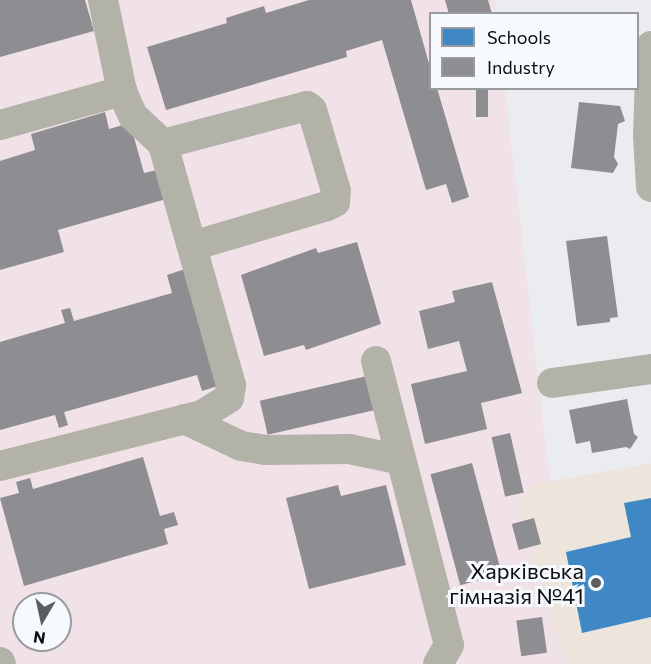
<!DOCTYPE html>
<html>
<head>
<meta charset="utf-8">
<style>
  body { margin:0 }
  #map { position:relative; width:651px; height:664px; overflow:hidden; background:#eaecef; font-family:Commissioner,sans-serif }
  div>[style] { position:absolute }
  .industrial>* { inset:0; background:#f0e2e7 }
  .education>* { inset:0; background:#ede5dc }
  .schools>* { inset:0; background:#3f88c5 }
  .industry>* { inset:0; background:#8d8d92; transform-origin:0 0 }
  .minor>* { height:30px; margin:-15px; padding:0 15px; transform-origin:15px; border-radius:15px; background:#b3b2a9 }
  .dots>* { width:16px; height:16px; translate:-50% -50%; box-sizing:border-box; border:3px solid #f6f9fd; border-radius:50% }
  span { translate:-50% -50%; white-space:nowrap; text-align:center; line-height:1.15; -webkit-text-stroke:6px #f6f9fd; paint-order:stroke }
  .poi-label { font-size:22px; color:#0d0e0f }
  .right { translate:-100% -50%; text-align:right }
  .legend { position:absolute; left:429px; top:12px; width:210px; height:78px; box-sizing:border-box; background:#f6f9fd; border:2px solid #999b9e; margin:0; padding:8px 10px; list-style:none; font-size:18px; color:#0d0e0f }
  .legend li { display:flex; align-items:center; gap:12px; height:30px }
  .legend b { width:30px; border:2px solid #999b9e }
  .north { position:absolute; left:12px; top:592px; width:60px; height:60px; box-sizing:border-box; background:#f6f9fd; border:2px solid #999b9e; border-radius:50%; rotate:189deg; font-size:16px; font-weight:700; line-height:24px; text-align:center; color:#0d0e0f }
  .north::after { content:''; display:block; margin:auto; width:21px; height:27px; background:#5a5c5d; clip-path:polygon(50% 0,100% 100%,50% 72%,0 100%) }
</style>
</head>
<body>
<div id="map">
  <div class="industrial">
    <div style="clip-path:polygon(evenodd,0 0,495px 0,496px 13px,430px 14px,430px 88px,505px 89px,550px 482px,516px 502px,567px 664px,0 664px,0 0,24px 604px,60px 604px,60px 640px,24px 640px,24px 604px)"></div>
  </div>
  <div class="education">
    <div style="clip-path:polygon(651px 463px,651px 664px,567px 664px,516px 502px,538px 484px)"></div>
  </div>
  <div class="schools">
    <div style="clip-path:polygon(651px 498px,651px 617px,582px 633px,566px 552px,631px 537px,624px 503px)"></div>
  </div>
  <div class="industry">
    <div style="clip-path:polygon(0 0,85px 0,94px 31px,0 57px)"></div>
    <div style="clip-path:polygon(309px 0,411px 0,430px 67px,430px 88px,437px 88px,469px 197px,452px 203px,446px 184px,426px 190px,382px 40px,346px 51px,347px 57px,166px 110px,147px 47px,227px 23px,226px 18px,264px 6px,266px 13px)"></div>
    <div style="clip-path:polygon(445px 0,488px 0,492px 14px,449px 14px)"></div>
    <div style="left:476px;top:88px;width:12px;height:29px"></div>
    <div style="clip-path:polygon(579px 102px,620px 106px,625px 121px,618px 124px,614px 157px,618px 164px,613px 173px,571px 168px)"></div>
    <div style="clip-path:polygon(105px 112px,109px 129px,130px 123px,144px 173px,157px 170px,166px 199px,58px 230px,64px 252px,0 270px,0 161px,35px 150px,31px 134px)"></div>
    <div style="clip-path:polygon(607px 236px,618px 317px,610px 318px,610px 322px,577px 326px,566px 241px)"></div>
    <div style="clip-path:polygon(357px 242px,381px 324px,306px 350px,304px 345px,264px 356px,241px 275px,316px 248px,318px 253px)"></div>
    <div style="clip-path:polygon(188px 268px,221px 385px,202px 391px,197px 375px,64px 412px,68px 425px,59px 428px,55px 415px,0 430px,0 342px,65px 323px,61px 310px,70px 308px,74px 321px,172px 293px,167px 275px)"></div>
    <div style="clip-path:polygon(492px 282px,522px 393px,481px 403px,487px 429px,425px 444px,411px 384px,467px 371px,459px 341px,428px 349px,419px 311px,455px 302px,452px 291px)"></div>
    <div style="left:367px;top:376px;width:35px;height:110px;rotate:77deg"></div>
    <div style="clip-path:polygon(627px 399px,634px 434px,638px 437px,630px 449px,626px 447px,592px 453px,590px 441px,576px 444px,569px 410px)"></div>
    <div style="left:510px;top:433px;width:61px;height:19px;rotate:77deg"></div>
    <div style="clip-path:polygon(143px 457px,160px 516px,174px 512px,178px 525px,164px 529px,168px 544px,24px 586px,0 498px,19px 493px,16px 482px,30px 478px,33px 489px)"></div>
    <div style="left:472px;top:463px;width:115px;height:43px;rotate:75deg"></div>
    <div style="clip-path:polygon(338px 485px,341px 496px,386px 485px,406px 565px,309px 589px,286px 498px)"></div>
    <div style="left:534px;top:518px;width:27px;height:23px;rotate:75deg"></div>
    <div style="left:542px;top:617px;width:36px;height:26px;rotate:82deg"></div>
  </div>
  <div class="minor">
    <div style="left:651px;top:46px;width:89px;rotate:91.9deg"></div>
    <div style="left:648px;top:135px;width:52px;rotate:86.7deg"></div>
    <div style="left:0;top:125px;width:127px;rotate:-15.6deg"></div>
    <div style="left:163px;top:144px;width:149px;rotate:-14.8deg"></div>
    <div style="left:307px;top:106px;width:6px;rotate:39deg"></div>
    <div style="left:312px;top:110px;width:84px;rotate:73.5deg"></div>
    <div style="left:336px;top:191px;width:11px;rotate:95deg"></div>
    <div style="left:335px;top:202px;width:9px;rotate:153deg"></div>
    <div style="left:327px;top:206px;width:141px;rotate:163.5deg"></div>
    <div style="left:376px;top:361px;width:293px;rotate:75.6deg"></div>
    <div style="left:449px;top:645px;width:22px;rotate:120deg"></div>
    <div style="left:552px;top:383px;width:100px;rotate:-8deg"></div>
    <div style="left:184px;top:419px;width:63px;rotate:25.3deg"></div>
    <div style="left:241px;top:446px;width:25px;rotate:9deg"></div>
    <div style="left:266px;top:450px;width:83px;rotate:-0.7deg"></div>
    <div style="left:349px;top:449px;width:53px;rotate:11.9deg"></div>
    <div style="left:0;top:466px;width:208px;rotate:-14.2deg"></div>
    <div style="left:202px;top:415px;width:32px;rotate:-32deg"></div>
    <div style="left:229px;top:398px;width:13px;rotate:-81deg"></div>
    <div style="left:231px;top:385px;width:250px;rotate:-105.8deg"></div>
    <div style="left:163px;top:144px;width:41px;rotate:-137deg"></div>
    <div style="left:133px;top:116px;width:27px;rotate:-114deg"></div>
    <div style="left:122px;top:91px;width:93px;rotate:-101.8deg"></div>
    <div style="left:0;top:662px;width:2px;rotate:63deg"></div>
  </div>
  <div class="dots">
    <div style="left:596px;top:583px;background:#5a5c5d"></div>
  </div>
  <div class="poi-label">
    <span class="right" style="left:584px;top:583px">Харківська<br>гімназія №41</span>
  </div>
  <ul class="legend">
  <li><b style="height:16px;background:#3f88c5"></b>Schools</li>
  <li><b style="height:16px;background:#8d8d92"></b>Industry</li>
  </ul>
  <div class="north">N</div>
</div>
</body>
</html>
